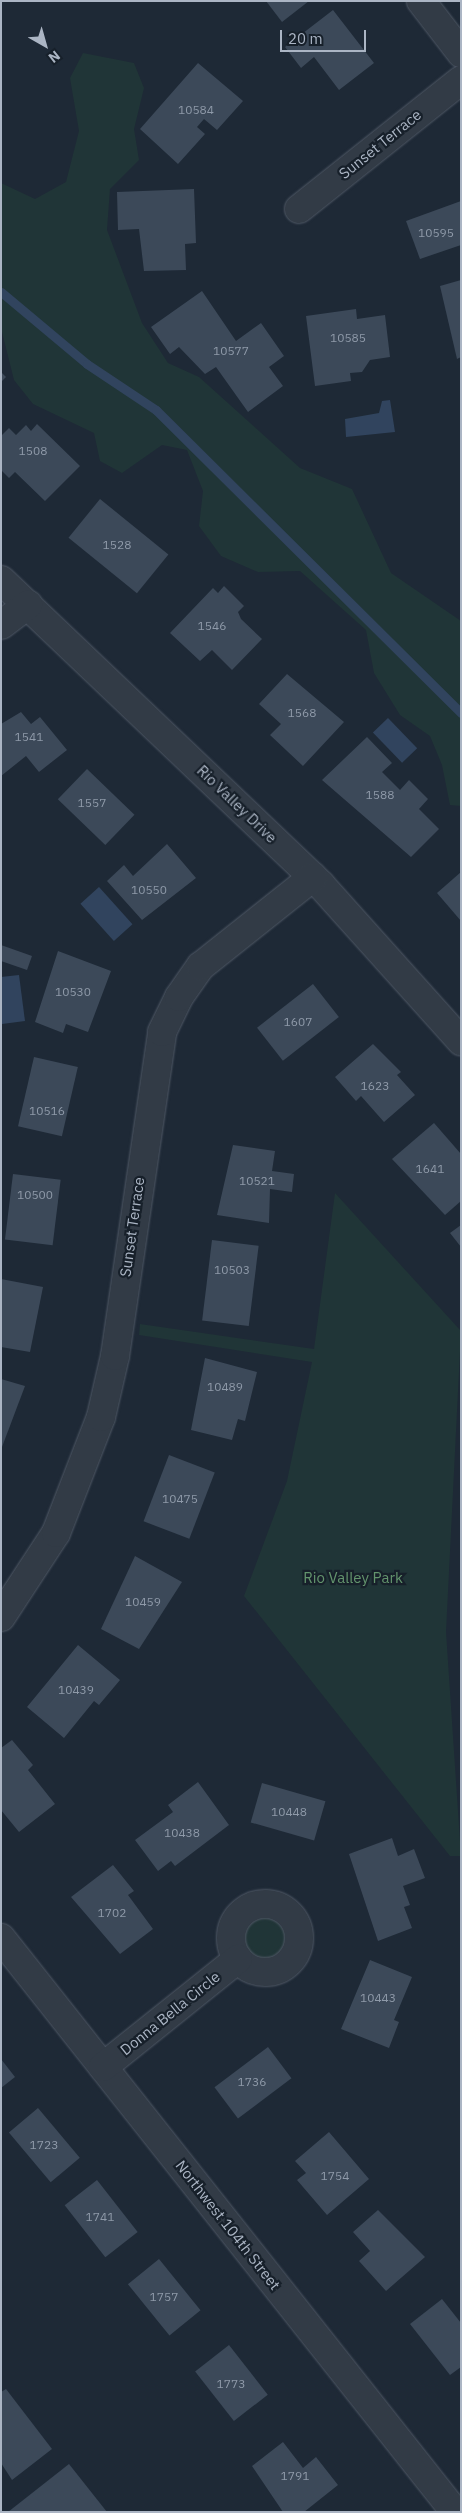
<!DOCTYPE html>
<html>
<head>
<meta charset="utf-8">
<style>
  body { margin:0 }
  #map { position:relative; width:462px; height:2513px; overflow:hidden; background:#1e2936; font-family:"IBM Plex Sans",sans-serif }
  div>[style] { position:absolute }
  .green>* { inset:0; background:#203537 }
  .round { border-radius:50% }
  .water>* { inset:0; background:#31445e; transform-origin:0 0 }
  .stream>* { height:9px; margin:-4.5px; padding:0 4.5px; transform-origin:4.5px; border-radius:4.5px; background:#31445e }
  .building>* { inset:0; background:#3c4959; transform-origin:0 0 }
  .roads { filter:drop-shadow(0 0 1px #4f5865) drop-shadow(0 0 1px #4f5865) }
  .minor>* { height:28px; margin:-14px; padding:0 14px; transform-origin:14px; border-radius:14px; background:#323b46 }
  .minor>.ring { margin:-14px; padding:0; box-sizing:content-box; background:none; border:28px solid #323b46; border-radius:50% }
  span { translate:-50% -50%; white-space:nowrap; text-align:center; line-height:1.15; -webkit-text-stroke:4.5px #17202a; paint-order:stroke }
  .number-label { font-size:12px; color:#8f9aa9 }
  .number-label span { -webkit-text-stroke-width:0 }
  .street-label { font-size:15px; color:#abb5c4 }
  .park-label { font-size:15px; color:#63946d }
  .frame { position:absolute; inset:0; border:2px solid #abb5c4; pointer-events:none }
  .north { position:absolute; left:20px; top:20px; width:50px; height:50px; -webkit-text-stroke:4px #17202a; paint-order:stroke; rotate:142deg; font-size:14px; font-weight:700; line-height:20px; text-align:center; color:#abb5c4 }
  .north::after { content:''; display:block; margin:auto; width:18px; height:22px; background:#abb5c4; clip-path:polygon(50% 0,100% 100%,50% 72%,0 100%) }
  .scale { position:absolute; left:280px; top:30px; width:86px; height:22px; box-sizing:border-box; border:2px solid #abb5c4; border-top:0; padding-left:6px; font-size:15px; line-height:18px; white-space:nowrap; color:#abb5c4; -webkit-text-stroke:4px #17202a; paint-order:stroke }
</style>
</head>
<body>
<div id="map">
  <div class="green">
    <div style="clip-path:polygon(83px 53px,134px 63px,144px 88px,134px 129px,139px 160px,110px 189px,107px 230px,142px 323px,168px 363px,199px 377px,300px 468px,352px 489px,391px 573px,461px 621px,461px 806px,450px 805px,442px 765px,430px 736px,400px 715px,374px 673px,366px 630px,300px 571px,258px 572px,221px 556px,199px 526px,203px 491px,187px 450px,162px 445px,122px 473px,100px 461px,94px 433px,33px 404px,14px 380px,1px 328px,1px 183px,35px 199px,66px 182px,79px 131px,70px 78px)"></div>
    <div style="clip-path:polygon(335px 1193px,461px 1331px,446px 1632px,461px 1856px,450px 1856px,244px 1596px,287px 1481px,312px 1362px,139px 1335px,140px 1324px,314px 1349px)"></div>
    <div class="round" style="left:242px;top:1914px;width:46px;height:46px"></div>
  </div>
  <div class="water">
    <div style="clip-path:polygon(390px 400px,395px 432px,346px 437px,345px 419px,379px 413px,382px 401px)"></div>
    <div style="left:388px;top:718px;width:42px;height:21px;rotate:46deg"></div>
    <div style="left:99px;top:887px;width:50px;height:25px;rotate:48deg"></div>
    <div style="clip-path:polygon(19px 975px,25px 1021px,2px 1024px,1px 977px)"></div>
  </div>
  <div class="stream">
    <div style="left:1px;top:292px;width:112px;rotate:39.9deg"></div>
    <div style="left:87px;top:364px;width:83px;rotate:33.7deg"></div>
    <div style="left:156px;top:410px;width:430px;rotate:44.8deg"></div>
  </div>
  <div class="building">
    <div style="clip-path:polygon(266px 1px,309px 1px,282px 22px)"></div>
    <div style="clip-path:polygon(333px 10px,374px 63px,339px 90px,314px 57px,301px 68px,285px 47px)"></div>
    <div style="clip-path:polygon(198px 63px,243px 101px,217px 130px,204px 119px,197px 127px,205px 134px,178px 164px,140px 129px)"></div>
    <div style="clip-path:polygon(194px 189px,196px 243px,185px 244px,186px 270px,144px 271px,139px 229px,118px 230px,117px 192px)"></div>
    <div style="clip-path:polygon(461px 201px,461px 245px,420px 259px,406px 221px)"></div>
    <div style="clip-path:polygon(461px 280px,461px 357px,457px 359px,440px 286px)"></div>
    <div style="clip-path:polygon(202px 291px,236px 341px,261px 323px,284px 356px,269px 367px,283px 386px,248px 412px,216px 367px,205px 374px,179px 347px,170px 354px,151px 327px)"></div>
    <div style="clip-path:polygon(356px 309px,357px 319px,385px 315px,390px 357px,370px 360px,362px 372px,350px 373px,351px 381px,315px 386px,306px 316px)"></div>
    <div style="clip-path:polygon(1px 372px,6px 377px,1px 382px)"></div>
    <div style="clip-path:polygon(37px 424px,80px 466px,45px 501px,15px 472px,9px 478px,1px 470px,1px 436px,9px 428px,16px 435px,26px 425px,31px 431px)"></div>
    <div style="left:100px;top:499px;width:88px;height:50px;rotate:39deg"></div>
    <div style="clip-path:polygon(224px 586px,244px 606px,238px 612px,241px 619px,262px 639px,232px 670px,212px 650px,200px 661px,170px 633px,213px 588px,218px 593px)"></div>
    <div style="clip-path:polygon(287px 674px,344px 722px,303px 766px,270px 735px,281px 724px,259px 704px)"></div>
    <div style="clip-path:polygon(21px 712px,31px 724px,40px 717px,67px 750px,39px 772px,26px 756px,1px 776px,1px 724px)"></div>
    <div style="clip-path:polygon(367px 737px,392px 763px,382px 772px,400px 790px,409px 780px,428px 799px,419px 809px,439px 829px,411px 857px,322px 780px)"></div>
    <div style="left:87px;top:769px;width:66px;height:42px;rotate:44deg"></div>
    <div style="clip-path:polygon(167px 844px,196px 878px,142px 920px,107px 881px,124px 865px,133px 876px)"></div>
    <div style="clip-path:polygon(461px 872px,461px 921px,437px 893px)"></div>
    <div style="clip-path:polygon(1px 945px,32px 956px,27px 970px,1px 961px)"></div>
    <div style="clip-path:polygon(58px 951px,111px 971px,88px 1032px,66px 1024px,63px 1033px,35px 1022px)"></div>
    <div style="left:313px;top:984px;width:42px;height:71px;rotate:52deg"></div>
    <div style="clip-path:polygon(373px 1044px,401px 1072px,397px 1075px,415px 1095px,384px 1122px,361px 1096px,356px 1101px,335px 1077px)"></div>
    <div style="left:34px;top:1057px;width:45px;height:71px;rotate:13deg"></div>
    <div style="clip-path:polygon(434px 1123px,461px 1154px,461px 1201px,445px 1215px,392px 1159px)"></div>
    <div style="clip-path:polygon(233px 1145px,275px 1151px,272px 1171px,294px 1174px,292px 1192px,270px 1189px,269px 1223px,217px 1215px)"></div>
    <div style="left:13px;top:1174px;width:48px;height:66px;rotate:7deg"></div>
    <div style="clip-path:polygon(461px 1225px,461px 1247px,450px 1233px)"></div>
    <div style="left:212px;top:1240px;width:47px;height:81px;rotate:7deg"></div>
    <div style="clip-path:polygon(1px 1279px,43px 1287px,30px 1352px,1px 1347px)"></div>
    <div style="clip-path:polygon(205px 1358px,257px 1372px,245px 1421px,238px 1419px,232px 1440px,191px 1430px)"></div>
    <div style="clip-path:polygon(1px 1379px,25px 1386px,2px 1447px,1px 1447px)"></div>
    <div style="left:169px;top:1455px;width:49px;height:71px;rotate:21deg"></div>
    <div style="clip-path:polygon(135px 1556px,182px 1582px,139px 1649px,101px 1629px)"></div>
    <div style="clip-path:polygon(78px 1645px,120px 1680px,99px 1705px,94px 1701px,64px 1738px,27px 1707px)"></div>
    <div style="clip-path:polygon(12px 1740px,33px 1765px,28px 1770px,55px 1804px,19px 1832px,1px 1810px,1px 1748px)"></div>
    <div style="clip-path:polygon(198px 1782px,229px 1825px,175px 1866px,171px 1861px,158px 1871px,135px 1840px,173px 1812px,168px 1805px)"></div>
    <div style="left:262px;top:1783px;width:66px;height:41px;rotate:16deg"></div>
    <div style="clip-path:polygon(392px 1838px,398px 1856px,414px 1849px,425px 1878px,403px 1886px,410px 1905px,404px 1907px,412px 1928px,378px 1941px,349px 1854px)"></div>
    <div style="clip-path:polygon(113px 1865px,134px 1891px,128px 1895px,153px 1929px,120px 1954px,71px 1897px)"></div>
    <div style="clip-path:polygon(370px 1960px,412px 1977px,394px 2020px,399px 2022px,389px 2048px,341px 2029px)"></div>
    <div style="left:268px;top:2047px;width:39px;height:67px;rotate:53deg"></div>
    <div style="clip-path:polygon(1px 2059px,15px 2077px,1px 2088px)"></div>
    <div style="left:38px;top:2108px;width:65px;height:38px;rotate:50deg"></div>
    <div style="clip-path:polygon(329px 2132px,369px 2179px,327px 2215px,297px 2180px,306px 2173px,295px 2161px)"></div>
    <div style="left:97px;top:2180px;width:66px;height:41px;rotate:52deg"></div>
    <div style="clip-path:polygon(378px 2210px,425px 2257px,386px 2291px,359px 2261px,370px 2251px,353px 2232px)"></div>
    <div style="left:159px;top:2259px;width:66px;height:40px;rotate:51deg"></div>
    <div style="clip-path:polygon(442px 2299px,461px 2323px,461px 2367px,450px 2375px,410px 2324px)"></div>
    <div style="left:229px;top:2345px;width:63px;height:43px;rotate:52deg"></div>
    <div style="clip-path:polygon(6px 2389px,52px 2449px,12px 2480px,1px 2463px,1px 2392px)"></div>
    <div style="clip-path:polygon(283px 2442px,303px 2468px,316px 2457px,338px 2485px,304px 2512px,283px 2512px,252px 2466px)"></div>
    <div style="clip-path:polygon(69px 2464px,107px 2512px,8px 2512px)"></div>
  </div>
  <div class="roads">
    <div class="minor">
      <div style="left:421px;top:1px;width:66px;rotate:52.4deg"></div>
      <div style="left:299px;top:209px;width:207px;rotate:-38.5deg"></div>
      <div style="left:1px;top:580px;width:442px;rotate:43.6deg"></div>
      <div style="left:321px;top:885px;width:210px;rotate:48.1deg"></div>
      <div style="left:1px;top:625px;width:34px;rotate:-37deg"></div>
      <div style="left:1px;top:1617px;width:100px;rotate:-56.8deg"></div>
      <div style="left:56px;top:1533px;width:124px;rotate:-68.8deg"></div>
      <div style="left:101px;top:1417px;width:63px;rotate:-77.1deg"></div>
      <div style="left:115px;top:1356px;width:327px;rotate:-81.7deg"></div>
      <div style="left:162px;top:1032px;width:39px;rotate:-64deg"></div>
      <div style="left:179px;top:997px;width:38px;rotate:-55deg"></div>
      <div style="left:201px;top:966px;width:143px;rotate:-38.5deg"></div>
      <div class="ring" style="left:231px;top:1904px;width:40px;height:40px"></div>
      <div style="left:1px;top:1938px;width:732px;rotate:51.66deg"></div>
      <div style="left:103px;top:2067px;width:173px;rotate:-38.7deg"></div>
    </div>
  </div>
  <div class="number-label">
    <span style="left:196px;top:110px">10584</span>
    <span style="left:436px;top:233px">10595</span>
    <span style="left:348px;top:338px">10585</span>
    <span style="left:231px;top:351px">10577</span>
    <span style="left:33px;top:451px">1508</span>
    <span style="left:117px;top:545px">1528</span>
    <span style="left:212px;top:626px">1546</span>
    <span style="left:302px;top:713px">1568</span>
    <span style="left:29px;top:737px">1541</span>
    <span style="left:380px;top:795px">1588</span>
    <span style="left:92px;top:803px">1557</span>
    <span style="left:149px;top:890px">10550</span>
    <span style="left:73px;top:992px">10530</span>
    <span style="left:298px;top:1022px">1607</span>
    <span style="left:375px;top:1086px">1623</span>
    <span style="left:47px;top:1111px">10516</span>
    <span style="left:430px;top:1169px">1641</span>
    <span style="left:257px;top:1181px">10521</span>
    <span style="left:35px;top:1195px">10500</span>
    <span style="left:232px;top:1270px">10503</span>
    <span style="left:225px;top:1387px">10489</span>
    <span style="left:180px;top:1499px">10475</span>
    <span style="left:143px;top:1602px">10459</span>
    <span style="left:76px;top:1690px">10439</span>
    <span style="left:289px;top:1812px">10448</span>
    <span style="left:182px;top:1833px">10438</span>
    <span style="left:112px;top:1913px">1702</span>
    <span style="left:378px;top:1998px">10443</span>
    <span style="left:252px;top:2082px">1736</span>
    <span style="left:44px;top:2145px">1723</span>
    <span style="left:335px;top:2176px">1754</span>
    <span style="left:100px;top:2217px">1741</span>
    <span style="left:164px;top:2297px">1757</span>
    <span style="left:231px;top:2384px">1773</span>
    <span style="left:295px;top:2476px">1791</span>
  </div>
  <div class="street-label">
    <span style="left:380px;top:144px;rotate:-39deg">Sunset Terrace</span>
    <span style="left:237px;top:804px;rotate:44deg">Rio Valley Drive</span>
    <span style="left:132px;top:1227px;rotate:-82deg">Sunset Terrace</span>
    <span style="left:170px;top:2013px;rotate:-39deg">Donna Bella Circle</span>
    <span style="left:228px;top:2225px;rotate:52deg">Northwest 104th Street</span>
  </div>
  <div class="park-label">
    <span style="left:353px;top:1578px">Rio Valley Park</span>
  </div>
  <div class="frame"></div>
  <div class="north">N</div>
  <div class="scale">20 m</div>
</div>
</body>
</html>
